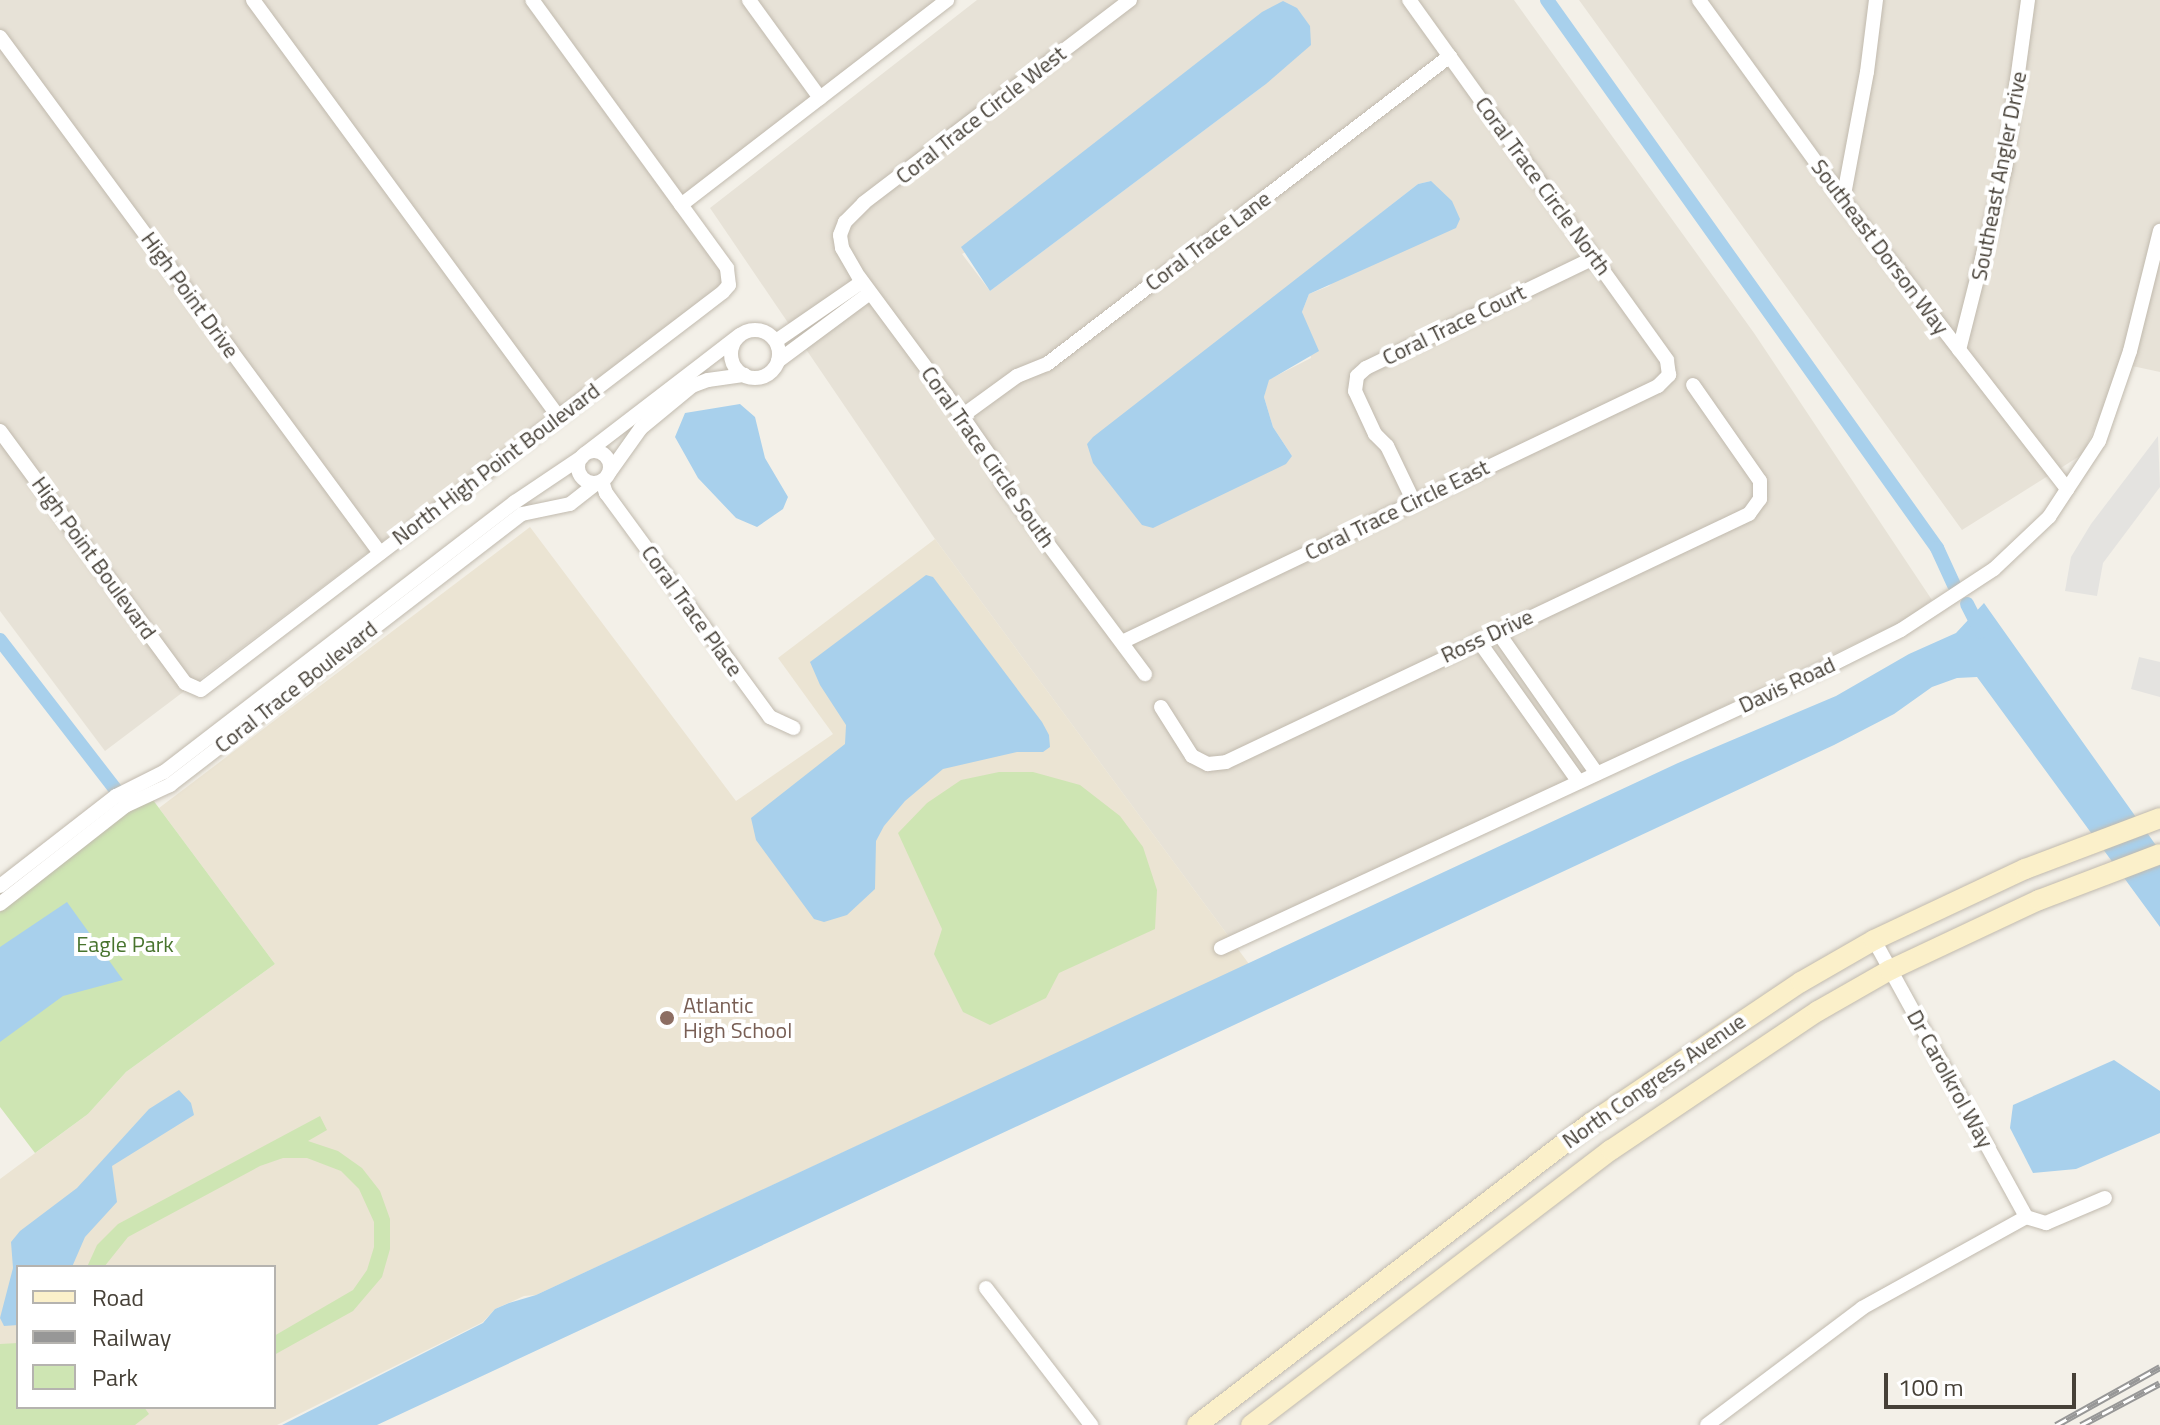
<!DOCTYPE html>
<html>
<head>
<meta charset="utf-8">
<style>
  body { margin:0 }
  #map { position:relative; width:2160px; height:1425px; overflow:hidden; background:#f3f0e8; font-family:"Titillium Web",sans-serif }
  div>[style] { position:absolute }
  .residential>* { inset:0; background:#e7e2d7 }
  .education>* { inset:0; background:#ebe4d3 }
  .green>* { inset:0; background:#cee5b3 }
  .parking>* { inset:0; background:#e4e3e0 }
  .water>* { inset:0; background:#a8d0ec }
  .canal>* { height:14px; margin:-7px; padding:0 7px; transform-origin:7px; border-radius:7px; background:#a8d0ec }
  .roads { filter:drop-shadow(0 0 2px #c1baae) drop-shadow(0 0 2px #c1baae) }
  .minor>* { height:14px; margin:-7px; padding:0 7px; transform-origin:7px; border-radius:7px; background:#fff }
  .minor>.ring { margin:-7px; padding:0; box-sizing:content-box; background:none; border:14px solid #fff; border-radius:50% }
  .secondary>* { height:20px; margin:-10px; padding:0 10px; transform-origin:10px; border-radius:10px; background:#fbf0ca }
  .rail>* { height:7px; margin-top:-3.5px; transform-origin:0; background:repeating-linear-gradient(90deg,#fff 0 12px,#979797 0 24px); box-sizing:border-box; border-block:2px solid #979797 }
  .dots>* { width:22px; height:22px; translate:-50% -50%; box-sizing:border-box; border:4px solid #fff; border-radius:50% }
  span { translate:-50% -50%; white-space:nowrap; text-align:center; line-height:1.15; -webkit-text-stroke:8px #fff; paint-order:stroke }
  .street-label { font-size:22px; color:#464037 }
  .park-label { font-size:22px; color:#48742e }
  .education-label { font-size:22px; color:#785e54 }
  .left { translate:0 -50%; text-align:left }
  .legend { position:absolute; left:16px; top:1265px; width:260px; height:144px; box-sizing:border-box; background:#fff; border:2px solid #b5b3af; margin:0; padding:10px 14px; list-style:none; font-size:24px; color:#464037 }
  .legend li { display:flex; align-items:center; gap:16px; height:40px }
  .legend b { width:40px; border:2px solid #b5b3af }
  .scale { position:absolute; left:1884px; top:1373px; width:192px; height:36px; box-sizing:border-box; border:4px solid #464037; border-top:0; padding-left:10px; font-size:24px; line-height:28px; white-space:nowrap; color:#464037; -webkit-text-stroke:6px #fff; paint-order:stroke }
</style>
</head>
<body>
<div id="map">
  <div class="residential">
    <div style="clip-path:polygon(0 0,950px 0,679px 204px,733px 277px,105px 751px,0 611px)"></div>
    <div style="clip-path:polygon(evenodd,977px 0,1514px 0,1754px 333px,1932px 600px,1907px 619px,1232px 941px,935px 539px,710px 208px,977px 0,1266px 84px,990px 291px,962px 254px,1266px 84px,977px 0,1431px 181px,1329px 286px,1309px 294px,1302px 312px,1311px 358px,1268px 380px,1264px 397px,1273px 427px,1292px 456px,1087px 444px,1418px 184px,1431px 181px)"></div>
    <div style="clip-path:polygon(1579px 0,2160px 0,2160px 372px,2123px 364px,2083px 454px,1962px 530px)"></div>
  </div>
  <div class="education">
    <div style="clip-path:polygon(evenodd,530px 527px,736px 801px,833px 734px,778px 658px,935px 539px,1249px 964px,536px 1295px,524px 1296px,495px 1309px,483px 1322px,277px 1425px,0 1425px,0 1179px,88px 1114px,126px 1072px,275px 964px,159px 808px,530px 527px,18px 1267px,274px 1267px,274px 1407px,18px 1407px,18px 1267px)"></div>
  </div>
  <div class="green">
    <div style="clip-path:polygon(999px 772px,1033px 772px,1080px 785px,1120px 816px,1143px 847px,1157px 890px,1155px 929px,1059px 973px,1046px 998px,990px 1025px,963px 1012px,934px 954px,942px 929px,898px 833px,927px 803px,961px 780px)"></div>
    <div style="clip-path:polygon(153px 800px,275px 964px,126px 1072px,88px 1114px,35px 1153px,0 1107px,0 912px,132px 808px)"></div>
    <div style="clip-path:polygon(320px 1116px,327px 1130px,308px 1141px,338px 1151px,362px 1168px,380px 1191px,390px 1219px,390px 1249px,382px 1277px,353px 1311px,274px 1355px,274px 1336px,353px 1290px,367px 1270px,374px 1247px,374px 1222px,359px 1189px,341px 1171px,307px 1158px,283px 1158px,260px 1166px,128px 1237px,104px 1267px,87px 1267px,97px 1245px,118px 1224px)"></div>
    <div style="clip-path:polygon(18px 1343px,18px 1407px,144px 1407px,149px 1414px,135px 1425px,0 1425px,0 1344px)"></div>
  </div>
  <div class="parking">
    <div style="clip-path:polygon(2158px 436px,2160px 487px,2103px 563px,2097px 596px,2065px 591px,2071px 557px,2091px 524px)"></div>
    <div style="clip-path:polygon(2139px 657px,2160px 662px,2160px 697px,2131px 689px)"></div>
  </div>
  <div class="water">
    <div style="clip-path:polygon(1283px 1px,1297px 8px,1310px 26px,1311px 45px,1266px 84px,990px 291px,961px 247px,1262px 12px)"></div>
    <div style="clip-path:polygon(1431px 181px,1452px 201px,1460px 219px,1456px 228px,1309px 294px,1302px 312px,1319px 351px,1269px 380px,1264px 397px,1273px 427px,1292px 456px,1286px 464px,1153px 528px,1142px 525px,1093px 463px,1087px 444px,1093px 437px,1418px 184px)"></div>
    <div style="clip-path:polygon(740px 404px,755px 417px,765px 458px,788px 497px,783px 509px,757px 527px,736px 518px,698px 478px,675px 437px,685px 413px)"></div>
    <div style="clip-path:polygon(926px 575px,933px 577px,1042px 722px,1049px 735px,1050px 747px,1043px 752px,1017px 752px,943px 769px,905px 801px,884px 826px,876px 841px,875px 889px,847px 915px,824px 922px,814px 919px,756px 840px,751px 818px,845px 744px,846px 725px,820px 685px,810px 662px)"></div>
    <div style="clip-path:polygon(1984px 603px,2160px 851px,2160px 927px,1977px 677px,1957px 678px,1932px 687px,1894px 714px,1834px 745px,377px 1425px,282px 1425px,483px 1323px,495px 1309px,509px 1303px,536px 1295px,1678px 763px,1836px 696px,1909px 654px,1956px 633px)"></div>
    <div style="clip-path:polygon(67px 902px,123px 980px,63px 996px,0 1042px,0 947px)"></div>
    <div style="clip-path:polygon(2114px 1060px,2160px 1091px,2160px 1133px,2076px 1169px,2033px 1173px,2010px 1128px,2013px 1105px)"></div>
    <div style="clip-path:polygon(179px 1090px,191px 1103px,194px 1115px,112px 1166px,117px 1202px,85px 1237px,72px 1267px,18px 1267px,18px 1325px,4px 1326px,0 1318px,13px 1268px,11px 1242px,20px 1231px,77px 1188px,149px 1109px)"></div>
  </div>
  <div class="canal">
    <div style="left:1547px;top:0;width:673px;rotate:54.56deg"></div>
    <div style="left:1937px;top:548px;width:41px;rotate:65.3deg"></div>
    <div style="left:1967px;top:604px;width:31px;rotate:63deg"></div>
    <div style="left:0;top:640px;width:188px;rotate:52.3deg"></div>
  </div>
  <div class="roads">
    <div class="minor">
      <div style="left:253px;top:0;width:516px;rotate:53.75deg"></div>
      <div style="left:749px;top:0;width:121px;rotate:54.1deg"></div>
      <div style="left:1130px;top:0;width:335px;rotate:142.7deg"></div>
      <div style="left:864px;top:203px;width:27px;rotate:135deg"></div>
      <div style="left:845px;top:222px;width:14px;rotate:111deg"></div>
      <div style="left:840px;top:235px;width:13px;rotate:81deg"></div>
      <div style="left:842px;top:248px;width:34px;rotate:60deg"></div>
      <div style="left:859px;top:277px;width:173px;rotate:53.5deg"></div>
      <div style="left:962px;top:416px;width:52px;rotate:55.1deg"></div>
      <div style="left:992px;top:459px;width:29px;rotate:65deg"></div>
      <div style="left:1004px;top:485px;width:236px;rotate:53.3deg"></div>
      <div style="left:1699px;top:0;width:246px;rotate:54.2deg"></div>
      <div style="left:1843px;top:200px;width:366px;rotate:52.2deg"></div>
      <div style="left:0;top:37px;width:641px;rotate:53.63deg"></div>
      <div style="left:1843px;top:200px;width:130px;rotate:-79.4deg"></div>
      <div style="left:1867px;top:72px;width:73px;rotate:-82.9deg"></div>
      <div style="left:681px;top:205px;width:336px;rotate:-37.6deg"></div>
      <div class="ring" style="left:731px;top:330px;width:34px;height:34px"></div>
      <div style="left:776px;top:341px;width:104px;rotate:-34.5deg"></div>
      <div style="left:1959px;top:350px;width:188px;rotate:-75.8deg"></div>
      <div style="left:2005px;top:168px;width:170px;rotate:-82.2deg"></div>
      <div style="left:778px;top:361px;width:114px;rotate:-36.5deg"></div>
      <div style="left:962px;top:416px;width:68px;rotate:-36deg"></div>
      <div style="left:1017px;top:376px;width:32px;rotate:-22deg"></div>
      <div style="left:1047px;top:364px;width:507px;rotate:-37.39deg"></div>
      <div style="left:0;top:431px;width:313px;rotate:53.7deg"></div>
      <div style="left:185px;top:683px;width:17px;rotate:24deg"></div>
      <div style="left:201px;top:690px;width:656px;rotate:-37.32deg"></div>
      <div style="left:723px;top:292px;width:9px;rotate:-49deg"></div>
      <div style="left:729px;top:285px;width:17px;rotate:-97deg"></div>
      <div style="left:727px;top:268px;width:331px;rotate:-126deg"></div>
      <div class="ring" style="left:578px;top:451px;width:18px;height:18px"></div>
      <div style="left:586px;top:453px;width:194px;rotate:-37.5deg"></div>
      <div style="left:609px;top:473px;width:55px;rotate:-54.6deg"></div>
      <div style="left:641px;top:428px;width:66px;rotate:-39.5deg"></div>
      <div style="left:692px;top:386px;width:17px;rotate:-21deg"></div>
      <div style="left:708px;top:380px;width:37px;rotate:-8deg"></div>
      <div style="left:602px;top:481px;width:13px;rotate:72deg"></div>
      <div style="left:606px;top:493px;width:278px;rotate:53.8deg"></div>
      <div style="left:770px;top:717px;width:26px;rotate:25deg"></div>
      <div style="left:1414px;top:502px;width:62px;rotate:-115.7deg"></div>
      <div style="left:1387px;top:446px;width:17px;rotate:-135deg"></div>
      <div style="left:1375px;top:434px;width:47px;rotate:-114.9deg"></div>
      <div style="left:1355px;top:391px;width:15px;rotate:-82deg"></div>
      <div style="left:1357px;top:376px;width:12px;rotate:-42deg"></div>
      <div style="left:1366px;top:368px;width:253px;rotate:-25.8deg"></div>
      <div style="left:1497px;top:631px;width:174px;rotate:55deg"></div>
      <div style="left:1478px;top:640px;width:174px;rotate:54.6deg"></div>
      <div style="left:1122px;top:642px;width:594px;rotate:-25.53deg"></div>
      <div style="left:1658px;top:386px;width:16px;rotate:-45deg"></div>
      <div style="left:1669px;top:375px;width:15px;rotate:-98deg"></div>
      <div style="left:1667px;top:360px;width:443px;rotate:-125.6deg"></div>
      <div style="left:1161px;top:707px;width:58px;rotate:57.7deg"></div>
      <div style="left:1192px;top:756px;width:18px;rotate:27deg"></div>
      <div style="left:1208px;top:764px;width:18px;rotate:-6deg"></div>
      <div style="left:1226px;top:762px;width:579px;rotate:-25.37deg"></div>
      <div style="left:1749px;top:514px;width:19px;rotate:-54deg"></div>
      <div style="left:1760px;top:499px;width:18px;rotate:-90deg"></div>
      <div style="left:1760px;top:481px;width:117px;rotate:-124.9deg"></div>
      <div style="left:0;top:886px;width:147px;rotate:-37.8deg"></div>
      <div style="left:116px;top:796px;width:54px;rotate:-26.6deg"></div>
      <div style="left:164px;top:772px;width:443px;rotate:-37.6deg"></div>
      <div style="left:515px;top:502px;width:81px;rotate:-33.9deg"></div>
      <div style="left:0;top:904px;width:159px;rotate:-38.1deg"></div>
      <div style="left:125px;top:806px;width:50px;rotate:-25deg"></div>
      <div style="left:170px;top:785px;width:444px;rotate:-37.6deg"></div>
      <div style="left:522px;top:514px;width:49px;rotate:-11.8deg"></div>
      <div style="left:570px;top:504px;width:34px;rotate:-38deg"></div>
      <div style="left:1874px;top:940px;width:316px;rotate:61.2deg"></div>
      <div style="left:1221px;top:948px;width:661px;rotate:-24.86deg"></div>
      <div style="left:1821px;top:670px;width:89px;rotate:-26.6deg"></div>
      <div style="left:1901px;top:630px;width:111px;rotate:-33.3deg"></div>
      <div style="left:1994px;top:569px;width:76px;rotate:-43.4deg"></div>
      <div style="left:2049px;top:517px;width:91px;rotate:-56.7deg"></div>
      <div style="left:2099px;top:441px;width:95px;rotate:-71deg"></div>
      <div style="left:2130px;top:351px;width:124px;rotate:-76deg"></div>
      <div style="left:986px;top:1288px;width:173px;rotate:52.5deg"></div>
      <div style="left:1707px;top:1425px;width:194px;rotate:-37deg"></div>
      <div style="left:1862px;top:1308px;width:188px;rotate:-29deg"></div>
      <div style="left:2026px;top:1217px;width:21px;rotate:17deg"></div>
      <div style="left:2046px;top:1223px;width:64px;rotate:-23deg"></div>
    </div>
    <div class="secondary">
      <div style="left:1197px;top:1425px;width:496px;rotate:-37.5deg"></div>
      <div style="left:1591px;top:1123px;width:253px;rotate:-33.9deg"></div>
      <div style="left:1801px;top:982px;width:84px;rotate:-29.9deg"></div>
      <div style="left:1874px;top:940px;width:167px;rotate:-25.2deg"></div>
      <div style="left:2025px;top:869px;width:144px;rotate:-20.7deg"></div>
      <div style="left:1251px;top:1425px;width:453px;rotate:-37.4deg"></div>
      <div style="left:1611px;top:1150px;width:249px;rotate:-33.9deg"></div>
      <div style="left:1818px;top:1011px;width:83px;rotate:-29.7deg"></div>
      <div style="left:1890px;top:970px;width:165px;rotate:-25.2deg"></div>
      <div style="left:2039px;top:900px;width:129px;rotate:-20.8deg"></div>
    </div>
  </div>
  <div class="rail">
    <div style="left:2056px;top:1425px;width:119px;rotate:-29.1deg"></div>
    <div style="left:2081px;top:1425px;width:89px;rotate:-28deg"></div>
  </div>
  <div class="dots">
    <div style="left:667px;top:1018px;background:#8d6e63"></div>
  </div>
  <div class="street-label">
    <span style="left:981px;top:115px;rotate:-38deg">Coral Trace Circle West</span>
    <span style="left:1999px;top:176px;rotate:-79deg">Southeast Angler Drive</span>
    <span style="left:1543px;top:186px;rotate:54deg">Coral Trace Circle North</span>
    <span style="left:1208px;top:241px;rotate:-37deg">Coral Trace Lane</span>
    <span style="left:1880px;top:247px;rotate:53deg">Southeast Dorson Way</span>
    <span style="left:190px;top:295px;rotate:54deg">High Point Drive</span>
    <span style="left:1454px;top:325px;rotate:-26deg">Coral Trace Court</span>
    <span style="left:988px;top:457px;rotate:55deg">Coral Trace Circle South</span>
    <span style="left:496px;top:464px;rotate:-37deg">North High Point Boulevard</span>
    <span style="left:1397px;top:510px;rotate:-26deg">Coral Trace Circle East</span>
    <span style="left:94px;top:558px;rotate:54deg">High Point Boulevard</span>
    <span style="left:692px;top:611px;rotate:54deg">Coral Trace Place</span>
    <span style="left:1487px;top:636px;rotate:-25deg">Ross Drive</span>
    <span style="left:1787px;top:685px;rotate:-25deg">Davis Road</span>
    <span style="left:296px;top:687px;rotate:-38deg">Coral Trace Boulevard</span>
    <span style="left:1950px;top:1079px;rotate:61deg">Dr Carolkrol Way</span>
    <span style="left:1654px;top:1081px;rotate:-35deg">North Congress Avenue</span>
  </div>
  <div class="park-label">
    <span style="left:125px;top:945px">Eagle Park</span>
  </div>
  <div class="education-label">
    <span class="left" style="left:683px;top:1018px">Atlantic<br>High School</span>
  </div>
  <ul class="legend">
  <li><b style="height:10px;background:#fbf0ca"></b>Road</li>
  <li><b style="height:10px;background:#979797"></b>Railway</li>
  <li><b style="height:22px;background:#cee5b3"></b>Park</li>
  </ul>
  <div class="scale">100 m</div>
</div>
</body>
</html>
